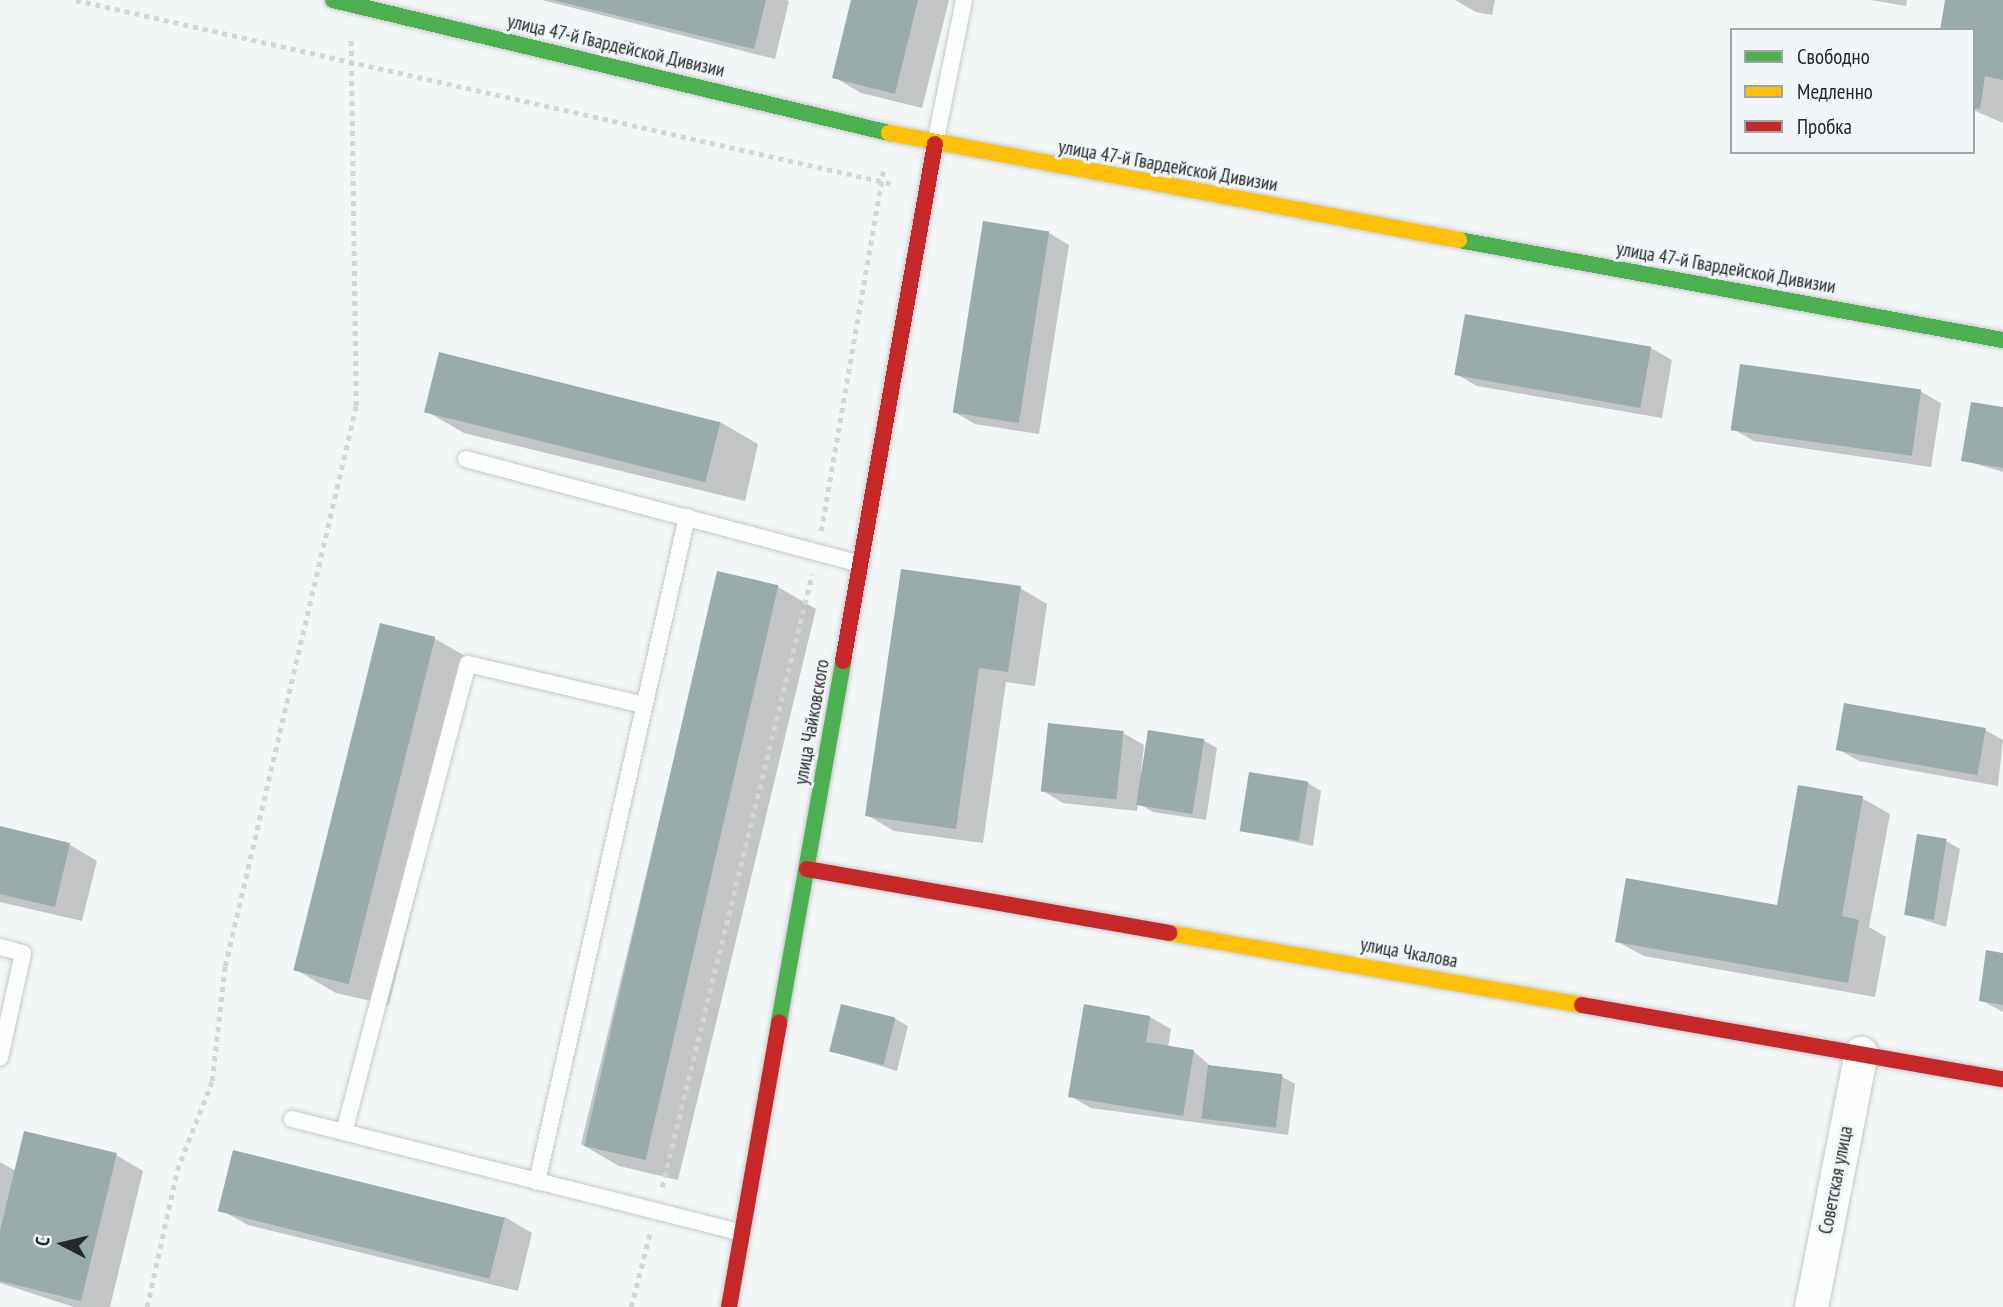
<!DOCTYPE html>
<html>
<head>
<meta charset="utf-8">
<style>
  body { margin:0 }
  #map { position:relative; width:2003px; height:1307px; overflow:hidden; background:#f3f6f7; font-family:"PT Sans Narrow",sans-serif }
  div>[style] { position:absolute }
  .shadow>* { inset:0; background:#0003 }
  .building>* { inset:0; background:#99acab; transform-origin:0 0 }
  .path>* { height:4.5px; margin-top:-2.25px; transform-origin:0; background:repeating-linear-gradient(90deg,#d4d5d5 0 5px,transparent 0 10px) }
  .roads { filter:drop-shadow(0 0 2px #c7c9ca) drop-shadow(0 0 2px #c7c9ca) }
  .lane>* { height:16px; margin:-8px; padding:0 8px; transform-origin:8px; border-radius:8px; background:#fdfefe }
  .street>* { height:33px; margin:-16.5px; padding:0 16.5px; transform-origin:16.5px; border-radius:16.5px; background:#fdfefe }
  .fast>* { height:16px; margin:-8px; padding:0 8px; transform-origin:8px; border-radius:8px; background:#4caf50 }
  .slow>* { height:16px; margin:-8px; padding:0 8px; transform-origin:8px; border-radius:8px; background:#ffc107 }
  .jam>* { height:16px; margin:-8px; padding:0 8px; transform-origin:8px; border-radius:8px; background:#c62828 }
  span { translate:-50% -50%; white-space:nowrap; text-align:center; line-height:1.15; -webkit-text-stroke:6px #f1f7f9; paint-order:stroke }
  .street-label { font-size:19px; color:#252828 }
  .legend { position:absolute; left:1730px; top:28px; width:245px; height:126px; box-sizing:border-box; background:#f1f7f9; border:2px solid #9fa4a5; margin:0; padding:9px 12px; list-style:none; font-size:21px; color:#252828 }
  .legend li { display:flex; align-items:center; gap:14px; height:35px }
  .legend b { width:35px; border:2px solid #9fa4a5 }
  .north { position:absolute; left:28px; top:1209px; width:70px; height:70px; -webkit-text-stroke:5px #f1f7f9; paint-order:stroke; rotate:277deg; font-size:19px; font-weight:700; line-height:28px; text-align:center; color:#252828 }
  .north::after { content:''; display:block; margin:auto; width:24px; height:32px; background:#252828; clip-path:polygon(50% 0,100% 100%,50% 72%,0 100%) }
</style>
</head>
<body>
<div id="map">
  <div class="shadow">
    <div style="clip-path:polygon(542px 0,786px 0,789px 1px,775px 59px)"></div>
    <div style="clip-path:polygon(853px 0,949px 0,922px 108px,861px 93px,834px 77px)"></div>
    <div style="clip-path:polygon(1455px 0,1495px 0,1492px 15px,1476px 12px)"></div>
    <div style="clip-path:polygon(1871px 0,1907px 0,1906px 6px)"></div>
    <div style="clip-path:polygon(1947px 0,2003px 0,2003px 123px,1973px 110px,1973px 30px)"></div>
    <div style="clip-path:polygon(1049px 233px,1069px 245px,1039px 434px,975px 424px,954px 412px)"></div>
    <div style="clip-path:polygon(1466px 316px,1651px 348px,1672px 360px,1662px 418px,1477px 386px,1456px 374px)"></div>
    <div style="clip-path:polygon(1920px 391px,1941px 403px,1931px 467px,1754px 441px,1733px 429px)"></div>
    <div style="clip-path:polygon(2003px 409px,2003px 472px,1963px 460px)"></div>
    <div style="clip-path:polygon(426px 411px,720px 422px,758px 444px,745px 501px,464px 433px)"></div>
    <div style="clip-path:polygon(719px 573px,778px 587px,816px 609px,678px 1180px,619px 1166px,581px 1144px)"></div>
    <div style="clip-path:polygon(1020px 588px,1047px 604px,1035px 686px,1006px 682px,983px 843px,894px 831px,867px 815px)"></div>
    <div style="clip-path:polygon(434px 638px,472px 660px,389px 1005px,336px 993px,298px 971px)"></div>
    <div style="clip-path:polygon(1985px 730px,2003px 740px,1998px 786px,1859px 761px,1838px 749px)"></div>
    <div style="clip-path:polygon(1123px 733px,1144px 745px,1141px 772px,1203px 740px,1217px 748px,1206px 820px,1153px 812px,1138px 803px,1137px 811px,1063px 803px,1043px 791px)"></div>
    <div style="clip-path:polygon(1308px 783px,1321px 791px,1313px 846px,1242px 830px)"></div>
    <div style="clip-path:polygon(1862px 798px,1890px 814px,1869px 927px,1886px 937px,1875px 997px,1644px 956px,1616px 941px,1778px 907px)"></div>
    <div style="clip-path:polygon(0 828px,70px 845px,97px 861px,82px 921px,0 902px)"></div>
    <div style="clip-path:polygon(1946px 841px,1960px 849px,1946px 927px,1905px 914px)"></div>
    <div style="clip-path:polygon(2003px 954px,2003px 1012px,1981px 1000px)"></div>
    <div style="clip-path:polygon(1085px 1006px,1150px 1017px,1171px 1029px,1168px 1047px,1193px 1051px,1213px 1068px,1281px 1076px,1295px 1084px,1288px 1135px,1091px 1108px,1070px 1096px)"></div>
    <div style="clip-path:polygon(894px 1018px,908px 1026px,897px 1071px,831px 1051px)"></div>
    <div style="clip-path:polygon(116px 1155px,143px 1171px,110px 1307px,74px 1307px,0 1283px,0 1162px,16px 1171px)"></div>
    <div style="clip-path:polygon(221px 1210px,505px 1217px,532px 1233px,518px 1291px,248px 1225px)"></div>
  </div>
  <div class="building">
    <div style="clip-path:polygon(553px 0,766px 0,754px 49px)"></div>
    <div style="clip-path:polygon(851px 0,918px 0,895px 94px,832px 78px)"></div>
    <div style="clip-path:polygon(1945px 0,2003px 0,2003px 80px,1985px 76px,1980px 109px,1973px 108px,1973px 30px,1940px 30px)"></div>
    <div style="left:983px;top:221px;width:67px;height:194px;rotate:9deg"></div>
    <div style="left:1465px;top:314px;width:189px;height:62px;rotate:10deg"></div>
    <div style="left:439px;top:352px;width:290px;height:62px;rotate:14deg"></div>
    <div style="left:1740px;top:364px;width:183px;height:67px;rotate:8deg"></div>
    <div style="clip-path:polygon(1971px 402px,2003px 407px,2003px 468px,1961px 461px)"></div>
    <div style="clip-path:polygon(901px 569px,1021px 586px,1008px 672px,979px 668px,956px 829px,865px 816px)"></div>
    <div style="left:717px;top:571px;width:63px;height:590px;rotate:13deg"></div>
    <div style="left:380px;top:623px;width:57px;height:358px;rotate:14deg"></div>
    <div style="left:1844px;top:703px;width:144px;height:48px;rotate:10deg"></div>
    <div style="left:1048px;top:723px;width:76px;height:69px;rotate:6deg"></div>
    <div style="left:1148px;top:730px;width:57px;height:76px;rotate:9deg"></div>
    <div style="left:1249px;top:772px;width:60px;height:60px;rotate:9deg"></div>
    <div style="clip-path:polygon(1798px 785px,1863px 796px,1842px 916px,1859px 920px,1848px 983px,1615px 942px,1626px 878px,1777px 905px)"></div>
    <div style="clip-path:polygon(0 826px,70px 843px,55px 907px,0 894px)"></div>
    <div style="left:1917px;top:834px;width:30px;height:82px;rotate:9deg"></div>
    <div style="clip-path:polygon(1986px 950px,2003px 953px,2003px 1005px,1979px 1001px)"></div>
    <div style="left:841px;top:1004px;width:56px;height:49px;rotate:14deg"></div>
    <div style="clip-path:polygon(1084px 1004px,1150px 1016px,1146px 1042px,1194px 1050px,1183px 1116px,1068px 1097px)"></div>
    <div style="left:1208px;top:1065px;width:75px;height:54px;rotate:7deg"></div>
    <div style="clip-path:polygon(24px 1131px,117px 1153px,81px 1301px,0 1281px,0 1231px)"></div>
    <div style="left:233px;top:1150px;width:280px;height:63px;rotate:14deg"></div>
  </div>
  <div class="path">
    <div style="left:76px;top:0;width:837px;rotate:12.69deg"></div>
    <div style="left:821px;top:531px;width:369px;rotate:-80.2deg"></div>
    <div style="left:662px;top:1187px;width:631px;rotate:-76.25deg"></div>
    <div style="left:147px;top:1307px;width:140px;rotate:-77.6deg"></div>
    <div style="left:177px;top:1170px;width:96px;rotate:-68.5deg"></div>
    <div style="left:212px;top:1081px;width:116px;rotate:-83.6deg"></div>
    <div style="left:225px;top:966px;width:575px;rotate:-76.83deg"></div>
    <div style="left:356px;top:406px;width:366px;rotate:-90.8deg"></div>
    <div style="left:631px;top:1307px;width:76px;rotate:-75.6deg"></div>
  </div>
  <div class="roads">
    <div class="lane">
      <div style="left:935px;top:144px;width:147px;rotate:-78.6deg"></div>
      <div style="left:466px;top:459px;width:409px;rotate:14.9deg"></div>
      <div style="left:0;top:947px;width:24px;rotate:15deg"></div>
      <div style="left:23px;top:953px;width:107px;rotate:102.4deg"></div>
      <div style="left:292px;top:1119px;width:464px;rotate:14.2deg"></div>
      <div style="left:344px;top:1132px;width:484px;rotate:-75.2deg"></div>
      <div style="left:468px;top:664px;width:181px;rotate:13.1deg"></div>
      <div style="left:537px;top:1182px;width:682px;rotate:-77.29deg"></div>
    </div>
    <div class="street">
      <div style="left:1811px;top:1307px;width:259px;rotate:-78.9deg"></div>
    </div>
    <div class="fast">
      <div style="left:333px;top:0;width:572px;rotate:13.45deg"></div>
      <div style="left:1459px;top:240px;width:553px;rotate:10.42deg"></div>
      <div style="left:779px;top:1022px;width:367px;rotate:-79.9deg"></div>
    </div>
    <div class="slow">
      <div style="left:889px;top:133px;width:580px;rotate:10.63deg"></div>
      <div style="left:1169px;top:933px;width:419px;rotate:9.9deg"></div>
    </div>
    <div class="jam">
      <div style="left:843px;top:661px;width:525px;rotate:-79.91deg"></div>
      <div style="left:807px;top:869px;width:368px;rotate:10deg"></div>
      <div style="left:1582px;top:1005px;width:427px;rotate:10deg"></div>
      <div style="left:729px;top:1307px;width:289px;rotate:-80deg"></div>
    </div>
  </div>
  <div class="street-label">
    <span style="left:616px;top:46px;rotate:13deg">улица 47-й Гвардейской Дивизии</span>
    <span style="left:1168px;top:166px;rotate:10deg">улица 47-й Гвардейской Дивизии</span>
    <span style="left:1726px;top:268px;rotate:10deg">улица 47-й Гвардейской Дивизии</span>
    <span style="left:812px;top:722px;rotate:-80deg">улица Чайковского</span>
    <span style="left:1409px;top:953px;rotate:10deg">улица Чкалова</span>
    <span style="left:1836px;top:1180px;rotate:-79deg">Советская улица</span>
  </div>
  <ul class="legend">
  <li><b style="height:9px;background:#4caf50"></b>Свободно</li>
  <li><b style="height:9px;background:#ffc107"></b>Медленно</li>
  <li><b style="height:9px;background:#c62828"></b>Пробка</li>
  </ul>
  <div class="north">С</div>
</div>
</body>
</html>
